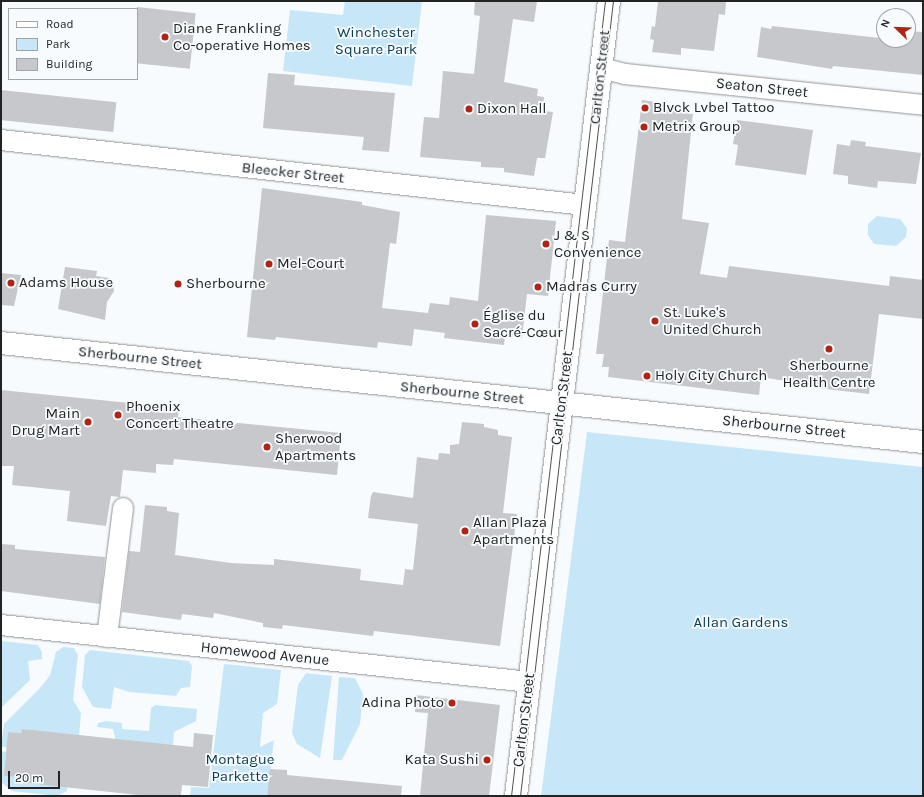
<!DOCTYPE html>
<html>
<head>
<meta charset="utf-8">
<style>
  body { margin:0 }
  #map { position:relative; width:924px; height:797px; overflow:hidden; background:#f7fbfd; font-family:Karla,sans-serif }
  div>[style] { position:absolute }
  .green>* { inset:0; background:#c7e7f8 }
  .building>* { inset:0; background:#c6c8cb; transform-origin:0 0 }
  .roads { filter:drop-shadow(0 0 1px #909395) drop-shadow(0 0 1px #909395) }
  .minor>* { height:20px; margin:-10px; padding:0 10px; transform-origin:10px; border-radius:10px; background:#fff }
  .tertiary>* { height:22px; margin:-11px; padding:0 11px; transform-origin:11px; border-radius:11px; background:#fff }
  .secondary>* { height:22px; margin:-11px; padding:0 11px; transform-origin:11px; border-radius:11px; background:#fff }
  .tram>* { height:1px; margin:-0.5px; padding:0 0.5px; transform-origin:0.5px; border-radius:0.5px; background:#4f5152 }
  .dots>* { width:11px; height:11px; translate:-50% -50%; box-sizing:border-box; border:2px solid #f7fbfd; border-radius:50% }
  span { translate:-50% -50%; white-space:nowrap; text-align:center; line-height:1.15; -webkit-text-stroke:3.5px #f7fbfd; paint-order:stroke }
  .poi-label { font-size:15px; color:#222424 }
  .left { translate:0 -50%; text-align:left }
  .right { translate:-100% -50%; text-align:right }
  .park-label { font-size:15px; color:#053c52 }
  .street-label { font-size:15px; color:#222424 }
  .frame { position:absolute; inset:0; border:2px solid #222424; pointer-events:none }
  .legend { position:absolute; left:8px; top:8px; width:130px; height:72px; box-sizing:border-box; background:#f7fbfd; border:1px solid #a2a5a6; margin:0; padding:5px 7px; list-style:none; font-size:12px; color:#222424 }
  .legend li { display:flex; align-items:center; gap:8px; height:20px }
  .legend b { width:20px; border:1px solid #a2a5a6 }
  .north { position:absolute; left:876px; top:8px; width:40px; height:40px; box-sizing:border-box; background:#f7fbfd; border:1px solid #a2a5a6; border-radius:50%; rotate:293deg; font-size:11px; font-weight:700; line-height:16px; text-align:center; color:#222424 }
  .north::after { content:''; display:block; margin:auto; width:14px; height:18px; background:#b12313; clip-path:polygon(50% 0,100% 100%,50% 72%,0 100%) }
  .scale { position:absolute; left:8px; top:771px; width:52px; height:18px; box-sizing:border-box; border:2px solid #222424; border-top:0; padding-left:5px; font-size:12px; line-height:14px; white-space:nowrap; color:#222424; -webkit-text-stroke:3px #f7fbfd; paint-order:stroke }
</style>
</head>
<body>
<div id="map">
  <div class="green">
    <div style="clip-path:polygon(345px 1px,422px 1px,412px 86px,283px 71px,290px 10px,343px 15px)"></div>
    <div style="clip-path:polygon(877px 216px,900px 219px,907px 228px,906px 237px,896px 246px,874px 244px,868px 235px,868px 224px)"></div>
    <div style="clip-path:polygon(587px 432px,923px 467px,923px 796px,541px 796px)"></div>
    <div style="clip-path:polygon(1px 641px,38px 645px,42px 652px,42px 659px,28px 661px,30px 680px,1px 708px)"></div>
    <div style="clip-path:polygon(63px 647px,74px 648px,78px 655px,73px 700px,81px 713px,79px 737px,22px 729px,21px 733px,8px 732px,7px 747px,1px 747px,4px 724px,41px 687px,50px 675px,56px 652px)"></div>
    <div style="clip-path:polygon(90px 650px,189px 661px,192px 666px,190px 687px,181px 688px,176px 696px,129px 692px,114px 687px,111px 709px,93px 707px,82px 687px,85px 655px)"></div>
    <div style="clip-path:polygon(224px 664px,281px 670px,277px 704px,263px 713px,260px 747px,274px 740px,267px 796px,190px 796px,191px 787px,209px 788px)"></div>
    <div style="clip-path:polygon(306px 673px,332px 676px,320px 758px,297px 744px,292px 733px,298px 685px)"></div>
    <div style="clip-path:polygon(339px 677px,355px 678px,363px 694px,360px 724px,342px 760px,333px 760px)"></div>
    <div style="clip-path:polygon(155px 705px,197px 709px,196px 721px,174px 732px,173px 745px,116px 741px,113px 729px,97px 727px,98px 723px,106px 721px,122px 723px,122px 729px,149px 731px,151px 708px)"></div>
    <div style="clip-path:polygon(1px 751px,6px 752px,4px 776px,17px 777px,16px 782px,67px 787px,67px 791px,57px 796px,12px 791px,1px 782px)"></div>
  </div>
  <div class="building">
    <div style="clip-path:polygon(475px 1px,537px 1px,534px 22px,513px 19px,504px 82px,538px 89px,537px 96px,544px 97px,543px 111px,553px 112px,545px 158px,537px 158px,534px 176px,504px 172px,504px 168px,481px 167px,481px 162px,420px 157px,424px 117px,439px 118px,443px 71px,474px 74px,480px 16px,474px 15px)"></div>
    <div style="clip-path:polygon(658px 1px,726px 1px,725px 15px,719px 14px,714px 51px,681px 48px,681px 55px,652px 52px,654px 40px,650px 39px,652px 26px,655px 27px)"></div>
    <div style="left:137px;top:7px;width:59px;height:56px;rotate:6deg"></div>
    <div style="clip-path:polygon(772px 26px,880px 38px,881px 27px,884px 28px,884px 40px,908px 40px,908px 31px,923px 32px,923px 75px,833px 66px,832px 69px,757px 57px,761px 27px,771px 29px)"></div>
    <div style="clip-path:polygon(268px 73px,295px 75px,294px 85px,395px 93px,389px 152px,362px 150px,364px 137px,263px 128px)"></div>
    <div style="left:1px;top:90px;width:116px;height:30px;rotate:6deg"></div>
    <div style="clip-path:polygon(642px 100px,670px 104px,670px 110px,693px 113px,682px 219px,709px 223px,700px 274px,727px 278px,729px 266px,889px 286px,890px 276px,923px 280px,923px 319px,879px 314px,869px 394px,792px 385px,792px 382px,761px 377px,759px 395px,608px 377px,609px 367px,602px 367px,604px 354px,596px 354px,609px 240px,625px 242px)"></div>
    <div style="clip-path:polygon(737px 120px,813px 130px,806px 175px,735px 165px,738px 145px,733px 144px)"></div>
    <div style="clip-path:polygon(851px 140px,866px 142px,865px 146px,921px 153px,916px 184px,878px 181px,877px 188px,848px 184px,848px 176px,833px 174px,837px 144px,850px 146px)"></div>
    <div style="clip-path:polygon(262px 188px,362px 202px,362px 205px,400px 212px,396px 244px,390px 243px,382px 308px,428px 313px,430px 303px,449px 305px,450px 297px,478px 301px,486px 215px,556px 221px,548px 296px,527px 294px,522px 338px,505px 335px,504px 345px,444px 338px,445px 333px,414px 329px,412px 346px,378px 342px,377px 348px,276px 337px,275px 340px,247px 337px)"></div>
    <div style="clip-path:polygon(65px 267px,97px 271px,96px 276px,109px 278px,109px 284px,113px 284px,114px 291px,107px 302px,105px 320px,58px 309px)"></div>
    <div style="clip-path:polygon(1px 273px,21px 275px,14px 306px,1px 305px)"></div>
    <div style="clip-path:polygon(1px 390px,179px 408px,178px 417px,341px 433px,337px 475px,174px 459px,173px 465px,156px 464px,156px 473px,123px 470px,120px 497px,111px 496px,106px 526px,67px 521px,70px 491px,12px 485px,14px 466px,1px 466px)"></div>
    <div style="clip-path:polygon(462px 422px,484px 424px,484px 427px,498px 430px,498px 435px,512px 437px,503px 513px,517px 514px,500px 646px,374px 631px,373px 636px,283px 625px,282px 629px,263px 627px,263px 623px,214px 613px,213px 618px,182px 614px,181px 620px,122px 612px,129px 551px,140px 552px,145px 505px,167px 507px,167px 511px,179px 513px,175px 555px,231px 563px,274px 565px,274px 559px,361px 569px,360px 580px,403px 585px,405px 569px,413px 570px,418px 524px,368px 518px,371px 496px,373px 492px,413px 498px,417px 457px,438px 460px,439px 453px,450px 454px,450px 445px,459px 444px)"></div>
    <div style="clip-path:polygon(1px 544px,15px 545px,15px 549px,105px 557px,100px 604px,1px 591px)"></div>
    <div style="clip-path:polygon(416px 695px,500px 705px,489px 796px,420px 796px,428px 713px,415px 712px)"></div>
    <div style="clip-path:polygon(22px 729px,193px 747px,194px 733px,213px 735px,208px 787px,182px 785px,181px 795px,148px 796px,16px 782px,17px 777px,4px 776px,6px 752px,8px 732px,21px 733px)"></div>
    <div style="clip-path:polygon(270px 769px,287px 770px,287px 775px,402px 786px,401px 796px,267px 796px)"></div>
  </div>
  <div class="roads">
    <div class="minor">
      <div style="left:601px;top:68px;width:25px;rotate:14deg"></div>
      <div style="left:625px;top:74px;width:300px;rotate:5.9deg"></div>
      <div style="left:1px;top:140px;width:588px;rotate:6.35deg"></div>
      <div style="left:1px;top:625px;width:531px;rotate:6.16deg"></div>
      <div style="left:107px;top:637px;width:130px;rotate:-82.9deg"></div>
    </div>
    <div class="tertiary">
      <div style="left:1px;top:343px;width:927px;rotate:6.13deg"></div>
    </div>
    <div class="secondary">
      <div style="left:516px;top:796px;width:800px;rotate:-83.33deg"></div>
    </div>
  </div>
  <div class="tram">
    <div style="left:511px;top:796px;width:801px;rotate:-83.26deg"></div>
    <div style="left:520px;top:796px;width:800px;rotate:-83.33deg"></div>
  </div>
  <div class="dots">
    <div style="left:165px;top:37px;background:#b12313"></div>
    <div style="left:645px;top:108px;background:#b12313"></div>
    <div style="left:469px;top:109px;background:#b12313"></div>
    <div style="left:644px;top:127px;background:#b12313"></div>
    <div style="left:546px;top:244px;background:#b12313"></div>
    <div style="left:269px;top:264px;background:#b12313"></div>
    <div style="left:11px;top:283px;background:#b12313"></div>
    <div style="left:178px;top:284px;background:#b12313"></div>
    <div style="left:538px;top:287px;background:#b12313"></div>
    <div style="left:655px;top:321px;background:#b12313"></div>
    <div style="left:475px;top:324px;background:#b12313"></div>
    <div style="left:829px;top:349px;background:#b12313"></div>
    <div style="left:647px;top:376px;background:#b12313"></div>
    <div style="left:118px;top:415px;background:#b12313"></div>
    <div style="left:88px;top:422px;background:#b12313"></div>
    <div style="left:267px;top:447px;background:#b12313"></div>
    <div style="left:465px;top:531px;background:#b12313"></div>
    <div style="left:452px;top:703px;background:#b12313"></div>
    <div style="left:487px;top:760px;background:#b12313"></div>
  </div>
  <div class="poi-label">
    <span class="left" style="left:173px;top:37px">Diane Frankling<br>Co-operative Homes</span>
    <span class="left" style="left:653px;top:108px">Blvck Lvbel Tattoo</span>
    <span class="left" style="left:477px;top:109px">Dixon Hall</span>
    <span class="left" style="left:652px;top:127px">Metrix Group</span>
    <span class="left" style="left:554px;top:244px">J &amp; S<br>Convenience</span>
    <span class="left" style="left:277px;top:264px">Mel-Court</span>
    <span class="left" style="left:19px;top:283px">Adams House</span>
    <span class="left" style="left:186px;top:284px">Sherbourne</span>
    <span class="left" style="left:546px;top:287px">Madras Curry</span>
    <span class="left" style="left:663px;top:321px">St. Luke's<br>United Church</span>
    <span class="left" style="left:483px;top:324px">Église du<br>Sacré-Cœur</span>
    <span style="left:829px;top:374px">Sherbourne<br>Health Centre</span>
    <span class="left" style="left:655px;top:376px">Holy City Church</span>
    <span class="left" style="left:126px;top:415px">Phoenix<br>Concert Theatre</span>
    <span class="right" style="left:80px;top:422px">Main<br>Drug Mart</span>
    <span class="left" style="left:275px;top:447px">Sherwood<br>Apartments</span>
    <span class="left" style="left:473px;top:531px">Allan Plaza<br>Apartments</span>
    <span class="right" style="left:444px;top:703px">Adina Photo</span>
    <span class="right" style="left:479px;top:760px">Kata Sushi</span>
  </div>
  <div class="park-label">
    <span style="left:376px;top:41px">Winchester<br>Square Park</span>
    <span style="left:741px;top:623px">Allan Gardens</span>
    <span style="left:240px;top:768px">Montague<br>Parkette</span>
  </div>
  <div class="street-label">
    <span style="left:600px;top:77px;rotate:-84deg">Carlton Street</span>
    <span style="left:762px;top:88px;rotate:6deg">Seaton Street</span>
    <span style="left:293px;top:173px;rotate:6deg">Bleecker Street</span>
    <span style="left:140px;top:358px;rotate:6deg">Sherbourne Street</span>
    <span style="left:462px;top:393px;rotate:6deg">Sherbourne Street</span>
    <span style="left:562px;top:398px;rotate:-83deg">Carlton Street</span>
    <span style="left:784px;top:427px;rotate:6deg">Sherbourne Street</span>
    <span style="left:265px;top:654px;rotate:6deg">Homewood Avenue</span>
    <span style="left:524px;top:720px;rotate:-83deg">Carlton Street</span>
  </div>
  <div class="frame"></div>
  <ul class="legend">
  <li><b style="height:5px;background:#fff"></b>Road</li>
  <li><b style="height:11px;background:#c7e7f8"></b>Park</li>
  <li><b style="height:11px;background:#c6c8cb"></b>Building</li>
  </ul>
  <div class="north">N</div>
  <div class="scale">20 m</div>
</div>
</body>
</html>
